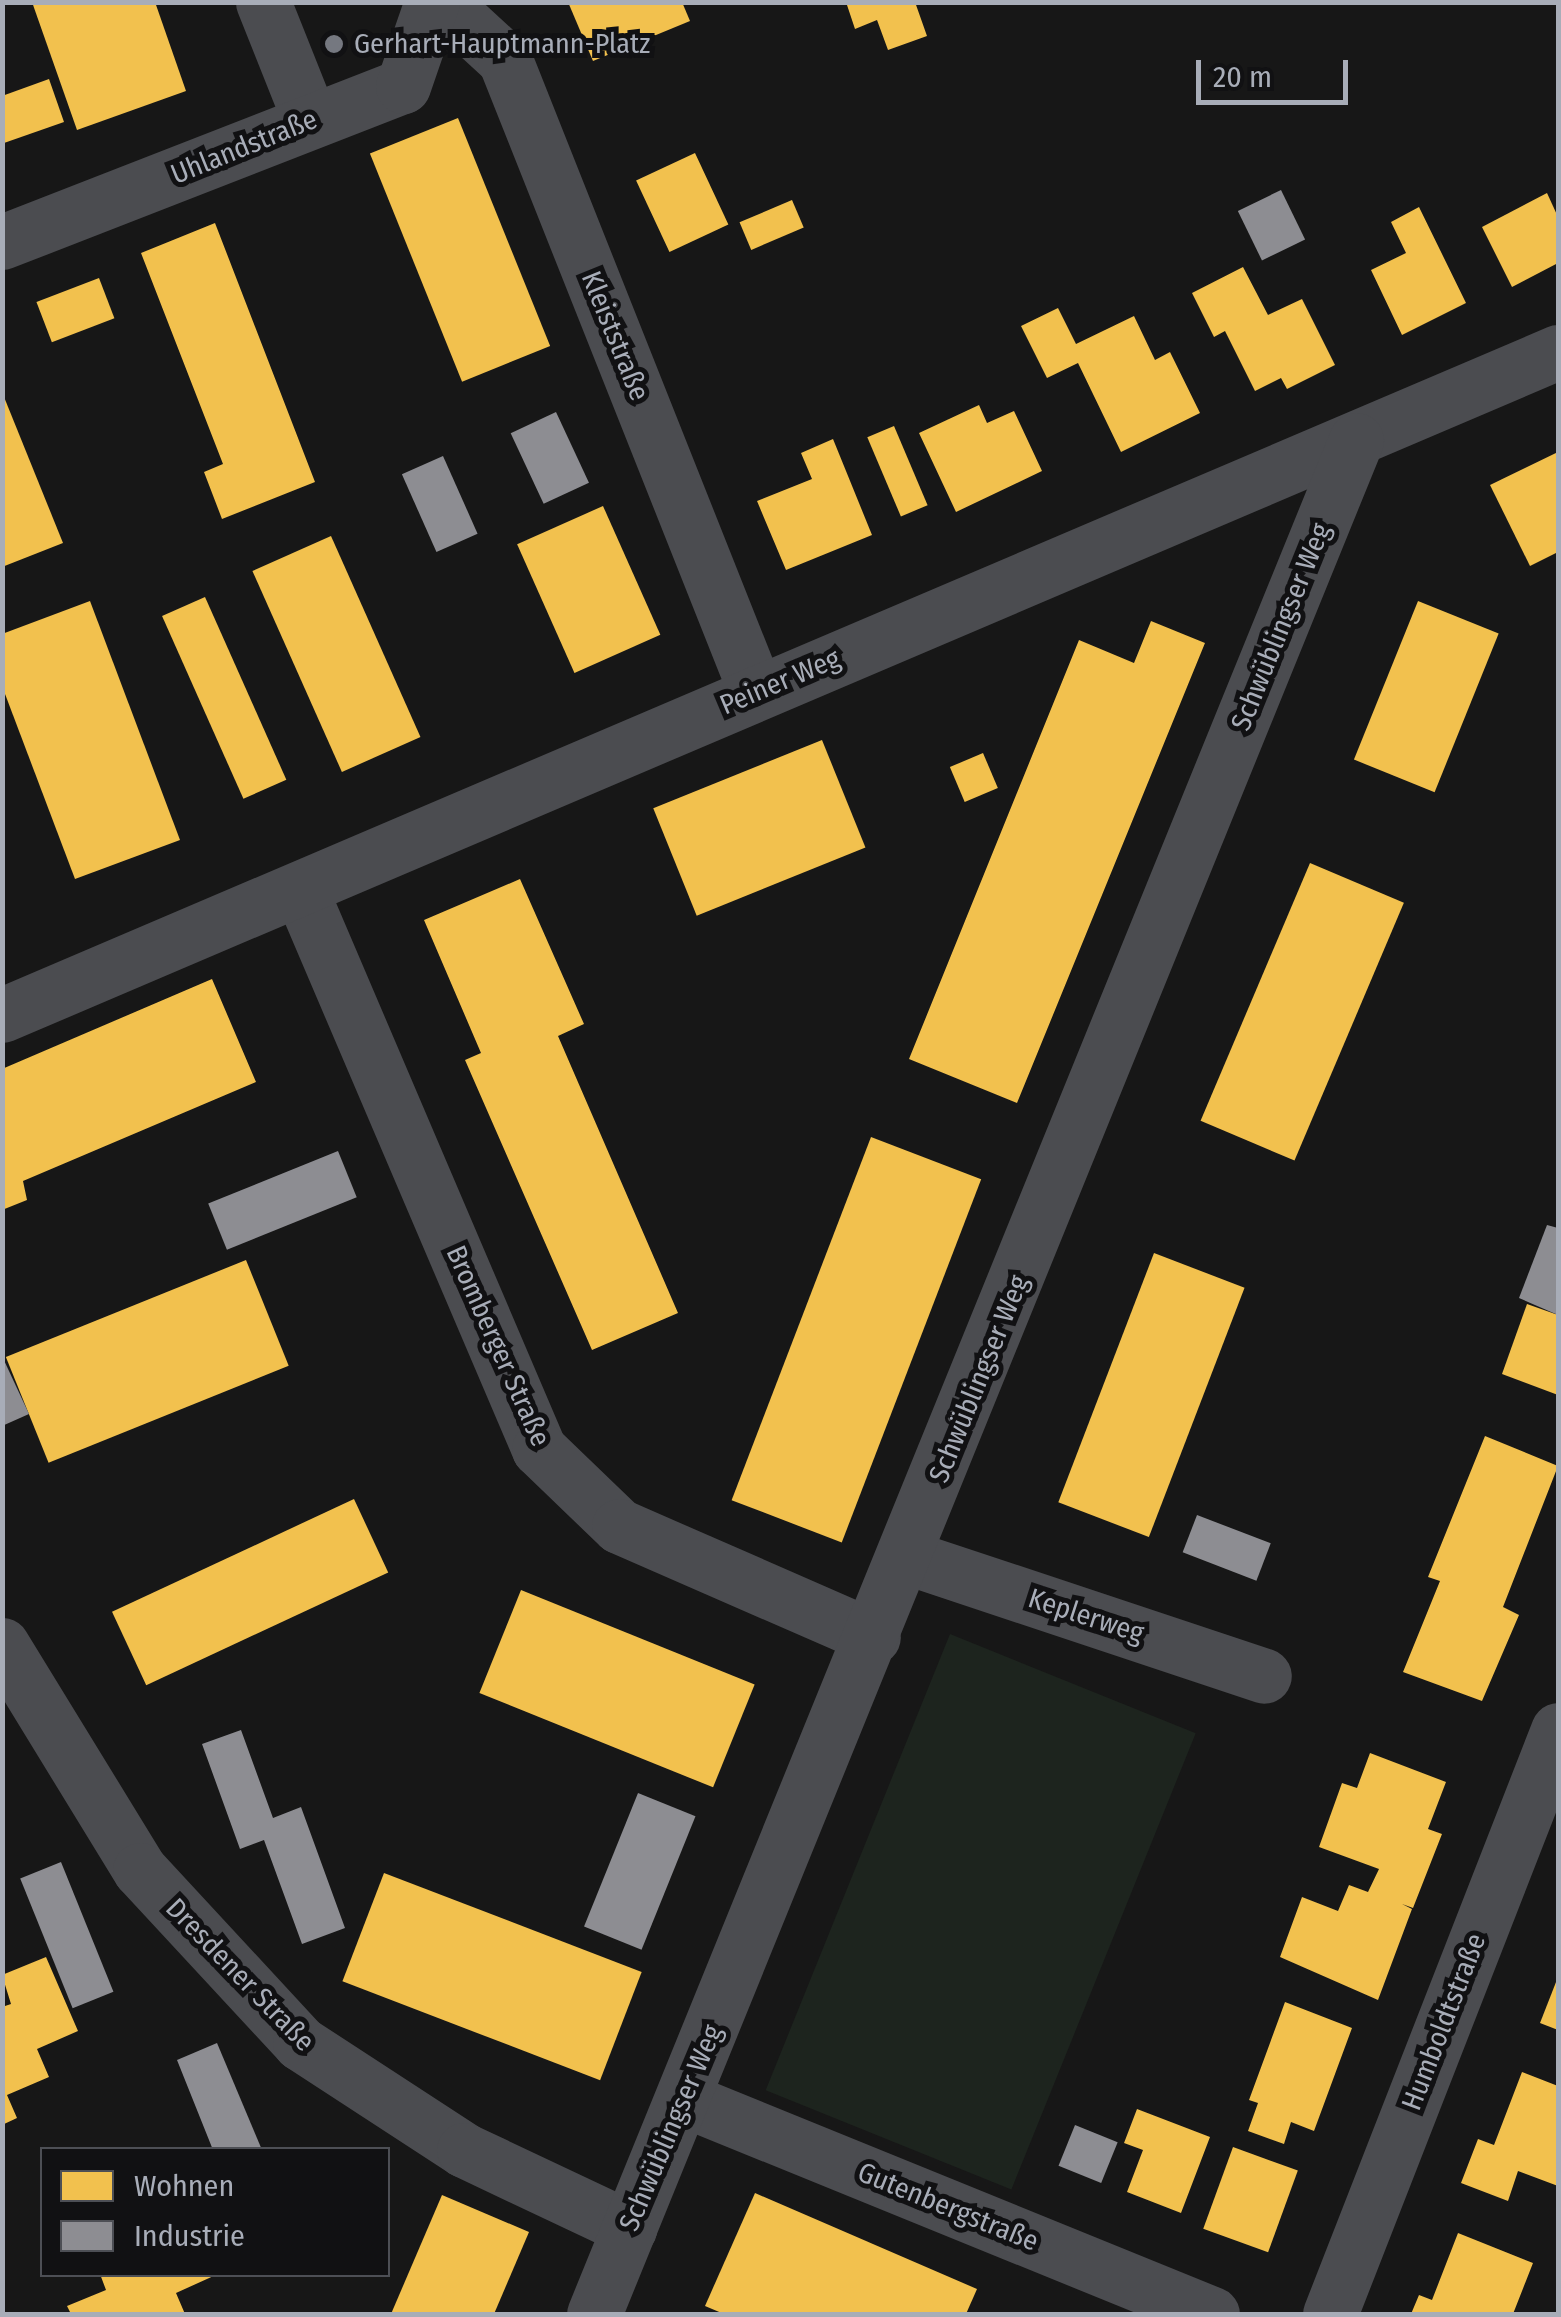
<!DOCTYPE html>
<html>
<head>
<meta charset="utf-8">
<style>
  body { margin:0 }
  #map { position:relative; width:1561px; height:2317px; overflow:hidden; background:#171717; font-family:"Fira Sans Condensed",sans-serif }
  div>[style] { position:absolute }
  .green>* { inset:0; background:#1d241e; transform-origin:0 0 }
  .homes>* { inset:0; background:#f2c14e; transform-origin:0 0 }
  .industry>* { inset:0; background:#8d8d92; transform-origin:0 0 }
  .minor>* { height:55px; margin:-27.5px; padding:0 27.5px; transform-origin:27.5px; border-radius:27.5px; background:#4b4c50 }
  .dots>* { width:28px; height:28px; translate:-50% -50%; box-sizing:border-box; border:5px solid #111113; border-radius:50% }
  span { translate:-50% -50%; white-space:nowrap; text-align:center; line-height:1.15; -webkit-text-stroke:10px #111113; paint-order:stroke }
  .poi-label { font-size:28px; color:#a8adb8 }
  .left { translate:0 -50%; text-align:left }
  .street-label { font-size:28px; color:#a8adb8 }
  .frame { position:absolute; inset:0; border:5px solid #a8adb8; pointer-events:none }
  .legend { position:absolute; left:40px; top:2147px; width:350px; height:130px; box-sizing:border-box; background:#111113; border:2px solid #4d4f55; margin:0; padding:12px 18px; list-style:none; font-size:30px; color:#a8adb8 }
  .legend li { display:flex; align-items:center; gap:20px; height:50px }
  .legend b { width:50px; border:2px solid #4d4f55 }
  .scale { position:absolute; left:1196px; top:60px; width:152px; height:45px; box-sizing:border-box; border:5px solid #a8adb8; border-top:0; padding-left:12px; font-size:30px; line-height:35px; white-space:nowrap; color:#a8adb8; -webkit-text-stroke:8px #111113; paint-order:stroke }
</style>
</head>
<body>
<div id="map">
  <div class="green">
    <div style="left:950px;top:1634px;width:265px;height:492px;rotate:22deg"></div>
  </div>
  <div class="homes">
    <div style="clip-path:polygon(32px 2px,155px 2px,186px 91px,77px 130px)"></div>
    <div style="clip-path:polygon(568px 2px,682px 2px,690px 21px,593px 61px)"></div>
    <div style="clip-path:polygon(846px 2px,915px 2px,927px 36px,888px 50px,877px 20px,855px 29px)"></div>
    <div style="clip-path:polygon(49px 79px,64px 122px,4px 143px,2px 96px)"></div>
    <div style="left:458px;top:118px;width:246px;height:95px;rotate:68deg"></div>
    <div style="left:695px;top:153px;width:79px;height:65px;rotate:65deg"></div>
    <div style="clip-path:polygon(1547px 193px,1558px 217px,1558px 263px,1512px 287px,1482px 227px)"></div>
    <div style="left:792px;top:200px;width:30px;height:57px;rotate:67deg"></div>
    <div style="clip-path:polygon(1419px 207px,1466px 303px,1402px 335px,1371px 270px,1406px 253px,1391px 222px)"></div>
    <div style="clip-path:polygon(215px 223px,315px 482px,222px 519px,204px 472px,223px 464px,141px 253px)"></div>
    <div style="clip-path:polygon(1243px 267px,1268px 315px,1302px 299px,1335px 365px,1287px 389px,1281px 378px,1255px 391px,1225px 331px,1214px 337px,1192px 293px)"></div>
    <div style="left:99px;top:278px;width:43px;height:67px;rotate:69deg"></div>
    <div style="clip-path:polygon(1058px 308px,1076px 344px,1134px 316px,1155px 360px,1170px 352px,1200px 413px,1121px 452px,1078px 363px,1047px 378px,1021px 326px)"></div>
    <div style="clip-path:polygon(2px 392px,63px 543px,2px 567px)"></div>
    <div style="clip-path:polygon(979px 405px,987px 423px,1014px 411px,1042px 471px,956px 512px,919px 433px)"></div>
    <div style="left:894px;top:426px;width:86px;height:29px;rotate:67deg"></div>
    <div style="clip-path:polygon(833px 439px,872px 535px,786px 570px,757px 501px,812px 479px,801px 453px)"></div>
    <div style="clip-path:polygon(1558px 452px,1558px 552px,1530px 566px,1490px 485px)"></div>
    <div style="left:603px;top:506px;width:141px;height:94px;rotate:66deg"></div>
    <div style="left:331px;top:536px;width:220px;height:86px;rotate:66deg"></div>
    <div style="left:205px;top:597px;width:200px;height:47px;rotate:66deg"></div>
    <div style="clip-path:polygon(90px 601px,180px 840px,75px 879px,2px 686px,2px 634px)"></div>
    <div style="left:1418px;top:601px;width:87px;height:171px;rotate:22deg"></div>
    <div style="clip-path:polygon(1151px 621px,1205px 643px,1017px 1103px,909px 1059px,1079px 640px,1134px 663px)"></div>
    <div style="left:822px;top:740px;width:116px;height:182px;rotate:68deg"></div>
    <div style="left:983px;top:753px;width:38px;height:36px;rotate:67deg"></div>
    <div style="left:1310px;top:863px;width:102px;height:280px;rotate:23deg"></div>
    <div style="clip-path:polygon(520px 879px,584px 1024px,558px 1036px,678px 1313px,592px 1350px,465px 1060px,481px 1053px,424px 920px)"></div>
    <div style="clip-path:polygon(212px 979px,256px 1082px,23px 1181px,27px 1200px,2px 1210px,2px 1069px)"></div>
    <div style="left:871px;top:1137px;width:118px;height:389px;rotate:21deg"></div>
    <div style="left:1154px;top:1253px;width:97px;height:267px;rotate:21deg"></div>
    <div style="left:246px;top:1260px;width:114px;height:259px;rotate:68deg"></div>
    <div style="clip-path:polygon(1527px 1304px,1558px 1315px,1558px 1395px,1502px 1374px)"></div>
    <div style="clip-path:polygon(1485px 1436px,1558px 1466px,1503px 1607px,1519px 1615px,1482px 1701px,1403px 1672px,1440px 1581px,1428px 1577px)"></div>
    <div style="left:354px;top:1499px;width:81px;height:267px;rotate:65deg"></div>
    <div style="left:521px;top:1590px;width:252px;height:111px;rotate:22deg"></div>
    <div style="clip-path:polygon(1370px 1753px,1446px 1782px,1428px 1829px,1442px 1834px,1413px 1908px,1402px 1904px,1412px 1909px,1378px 2000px,1280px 1957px,1302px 1897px,1338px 1911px,1349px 1885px,1368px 1892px,1379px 1869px,1319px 1847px,1342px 1783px,1357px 1788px)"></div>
    <div style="left:384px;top:1873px;width:276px;height:116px;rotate:21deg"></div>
    <div style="clip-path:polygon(46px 1957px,78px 2031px,37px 2049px,49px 2077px,7px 2095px,17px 2118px,2px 2125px,2px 2007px,11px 2004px,2px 1975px)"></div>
    <div style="clip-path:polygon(1558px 1977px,1558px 2030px,1540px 2023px)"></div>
    <div style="clip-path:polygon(1285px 2002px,1352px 2028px,1314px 2131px,1291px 2122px,1284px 2144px,1248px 2131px,1258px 2103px,1249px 2100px)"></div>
    <div style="clip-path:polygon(1522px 2072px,1558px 2086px,1558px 2186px,1518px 2171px,1508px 2201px,1461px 2183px,1478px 2139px,1494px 2145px)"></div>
    <div style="clip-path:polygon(1137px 2109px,1210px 2137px,1181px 2213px,1127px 2192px,1143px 2150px,1124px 2143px)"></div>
    <div style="left:1233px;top:2147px;width:69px;height:87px;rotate:20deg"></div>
    <div style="clip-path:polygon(755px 2193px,977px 2289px,966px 2314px,724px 2314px,705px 2306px)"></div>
    <div style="clip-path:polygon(442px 2195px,529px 2232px,494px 2314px,391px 2314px)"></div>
    <div style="clip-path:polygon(1458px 2233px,1533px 2263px,1513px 2314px,1411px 2314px,1419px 2295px,1432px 2300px)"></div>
    <div style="clip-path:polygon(100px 2274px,218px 2274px,176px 2293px,185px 2314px,71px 2314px,67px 2306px,106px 2290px)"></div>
  </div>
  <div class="industry">
    <div style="left:1281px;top:190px;width:55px;height:48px;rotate:64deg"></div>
    <div style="left:556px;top:412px;width:78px;height:50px;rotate:65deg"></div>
    <div style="left:443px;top:456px;width:85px;height:45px;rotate:66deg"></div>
    <div style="left:338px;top:1151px;width:50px;height:140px;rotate:68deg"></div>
    <div style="clip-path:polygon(1547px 1225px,1558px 1228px,1558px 1315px,1519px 1298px)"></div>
    <div style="clip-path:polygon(2px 1356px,29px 1414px,2px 1426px)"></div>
    <div style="left:1197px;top:1515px;width:79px;height:40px;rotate:21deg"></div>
    <div style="clip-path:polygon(241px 1730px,273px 1818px,301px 1807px,345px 1928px,302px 1944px,264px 1840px,240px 1849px,202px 1744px)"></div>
    <div style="left:638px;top:1793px;width:62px;height:144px;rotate:22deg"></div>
    <div style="left:61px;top:1862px;width:140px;height:44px;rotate:68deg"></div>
    <div style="clip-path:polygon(217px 2043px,262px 2150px,213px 2150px,177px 2060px)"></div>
    <div style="left:1075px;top:2125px;width:46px;height:44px;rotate:22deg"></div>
  </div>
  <div class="minor">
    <div style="left:263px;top:2px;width:127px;rotate:68.3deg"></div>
    <div style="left:442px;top:2px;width:86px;rotate:42.6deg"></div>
    <div style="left:505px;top:60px;width:680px;rotate:68.34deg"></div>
    <div style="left:2px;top:242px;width:430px;rotate:-21.3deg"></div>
    <div style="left:403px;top:86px;width:89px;rotate:-71deg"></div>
    <div style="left:300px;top:889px;width:609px;rotate:66.89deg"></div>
    <div style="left:539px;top:1449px;width:111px;rotate:43.9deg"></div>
    <div style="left:619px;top:1526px;width:277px;rotate:23.6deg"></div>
    <div style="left:2px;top:1015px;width:1691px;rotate:-23.08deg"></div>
    <div style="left:907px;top:1557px;width:376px;rotate:18.4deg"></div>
    <div style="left:2px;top:1645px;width:264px;rotate:58.5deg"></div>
    <div style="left:140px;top:1870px;width:236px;rotate:47.2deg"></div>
    <div style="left:300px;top:2043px;width:196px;rotate:33.1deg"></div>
    <div style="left:464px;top:2150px;width:183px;rotate:25.3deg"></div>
    <div style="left:683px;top:2099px;width:571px;rotate:22.12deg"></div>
    <div style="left:594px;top:2314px;width:2023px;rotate:-67.87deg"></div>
    <div style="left:1330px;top:2314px;width:627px;rotate:-68.67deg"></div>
  </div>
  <div class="dots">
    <div style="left:334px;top:44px;background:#757880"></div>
  </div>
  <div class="poi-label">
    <span class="left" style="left:354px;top:44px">Gerhart-Hauptmann-Platz</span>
  </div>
  <div class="street-label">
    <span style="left:244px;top:147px;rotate:-22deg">Uhlandstraße</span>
    <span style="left:615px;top:336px;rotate:68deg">Kleiststraße</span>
    <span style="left:1281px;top:627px;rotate:-68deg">Schwüblingser Weg</span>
    <span style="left:780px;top:682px;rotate:-23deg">Peiner Weg</span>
    <span style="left:498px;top:1346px;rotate:66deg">Bromberger Straße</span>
    <span style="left:979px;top:1379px;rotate:-68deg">Schwüblingser Weg</span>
    <span style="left:1086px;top:1616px;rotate:18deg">Keplerweg</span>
    <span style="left:240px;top:1975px;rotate:46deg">Dresdener Straße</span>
    <span style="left:1444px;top:2022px;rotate:-69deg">Humboldtstraße</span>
    <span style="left:671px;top:2128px;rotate:-67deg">Schwüblingser Weg</span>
    <span style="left:948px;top:2207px;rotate:22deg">Gutenbergstraße</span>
  </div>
  <div class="frame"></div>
  <ul class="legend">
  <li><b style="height:28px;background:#f2c14e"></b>Wohnen</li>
  <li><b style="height:28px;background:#8d8d92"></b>Industrie</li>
  </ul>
  <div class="scale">20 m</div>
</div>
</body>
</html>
